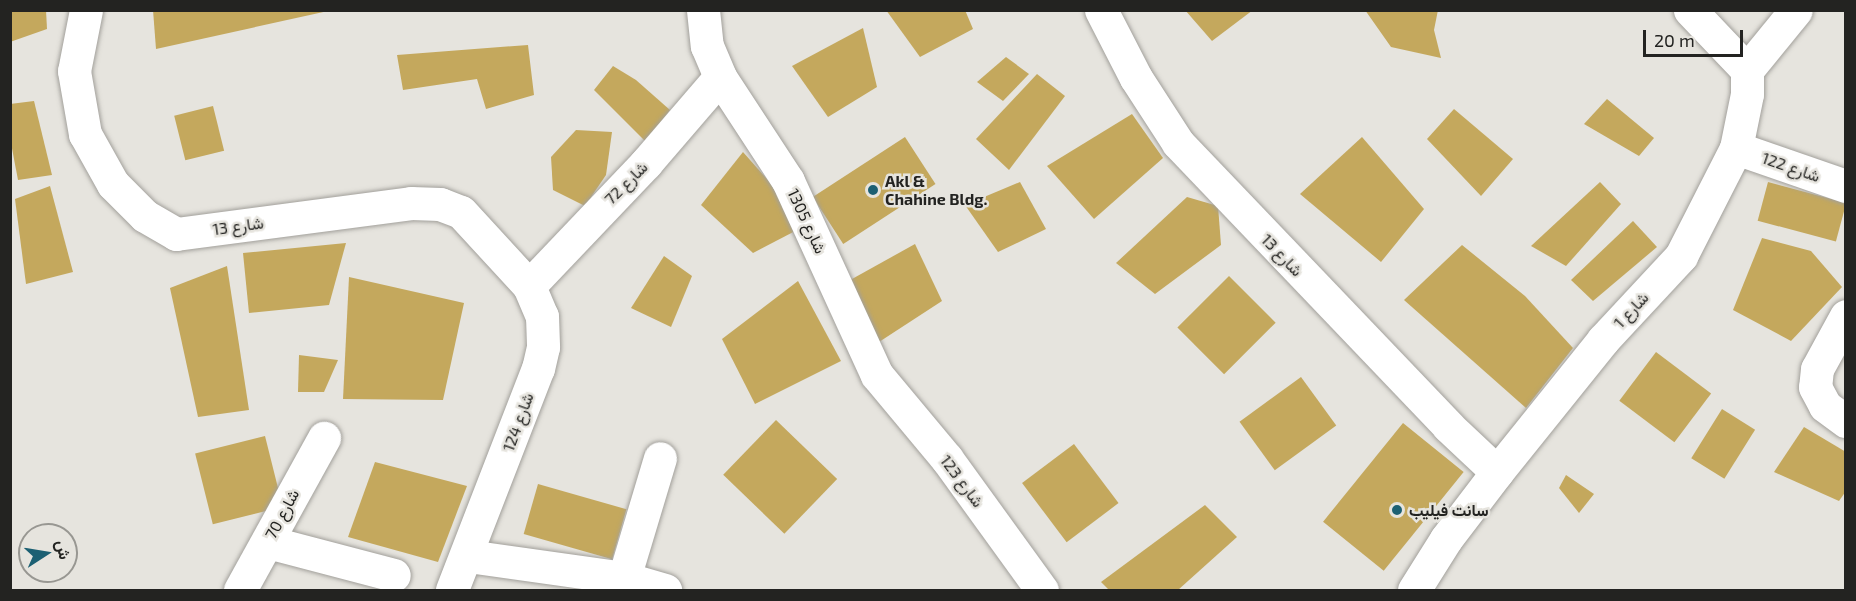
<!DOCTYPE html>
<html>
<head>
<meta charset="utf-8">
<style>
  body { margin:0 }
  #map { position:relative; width:1856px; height:601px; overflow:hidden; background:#e6e4de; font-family:"Exo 2",Vazirmatn,sans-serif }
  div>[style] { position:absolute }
  .building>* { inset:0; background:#c4a85d; transform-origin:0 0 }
  .roads { filter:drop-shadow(0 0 2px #a2a09b) drop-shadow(0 0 2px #a2a09b) }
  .minor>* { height:33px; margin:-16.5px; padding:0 16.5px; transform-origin:16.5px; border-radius:16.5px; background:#fff }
  .dots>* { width:16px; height:16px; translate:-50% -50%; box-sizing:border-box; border:3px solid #e6e4de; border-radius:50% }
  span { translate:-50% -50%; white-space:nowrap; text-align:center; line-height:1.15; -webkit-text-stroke:5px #e6e4de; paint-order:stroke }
  .street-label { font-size:16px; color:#232321 }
  .poi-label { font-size:16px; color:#232321; font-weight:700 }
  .left { translate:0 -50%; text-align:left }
  .frame { position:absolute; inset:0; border:12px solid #232321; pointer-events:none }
  .north { position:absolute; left:18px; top:523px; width:60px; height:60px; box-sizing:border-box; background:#e6e4de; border:2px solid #989792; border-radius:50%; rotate:78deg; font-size:16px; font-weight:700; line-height:24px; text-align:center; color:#232321 }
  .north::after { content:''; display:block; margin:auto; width:21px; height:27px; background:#1c6073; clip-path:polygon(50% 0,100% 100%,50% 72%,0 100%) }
  .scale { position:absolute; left:1643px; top:30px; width:100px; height:27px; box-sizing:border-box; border:3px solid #232321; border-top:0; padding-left:8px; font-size:18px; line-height:21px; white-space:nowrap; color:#232321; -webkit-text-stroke:4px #e6e4de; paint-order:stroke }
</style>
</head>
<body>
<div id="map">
  <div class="building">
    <div style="clip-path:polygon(10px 10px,46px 10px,47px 29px,10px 42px)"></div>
    <div style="clip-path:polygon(153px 10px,328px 10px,328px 11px,156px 49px)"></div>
    <div style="clip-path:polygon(886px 10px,965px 10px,973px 29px,920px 57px)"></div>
    <div style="clip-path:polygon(1185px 10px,1253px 10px,1212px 41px)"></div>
    <div style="clip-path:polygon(1365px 10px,1438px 10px,1434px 30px,1441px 58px,1391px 47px)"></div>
    <div style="clip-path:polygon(863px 28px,877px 87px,828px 117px,792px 66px)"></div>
    <div style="clip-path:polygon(528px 45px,534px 95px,486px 109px,477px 79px,403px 90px,397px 55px)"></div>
    <div style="clip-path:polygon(1006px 57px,1029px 74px,1003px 101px,977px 82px)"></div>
    <div style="clip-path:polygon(613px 66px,636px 80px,670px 110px,646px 142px,594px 90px)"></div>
    <div style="clip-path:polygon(1037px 74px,1065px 96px,1009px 170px,976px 139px)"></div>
    <div style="clip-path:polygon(1607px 99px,1654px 138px,1639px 156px,1584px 124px)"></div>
    <div style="clip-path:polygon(34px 101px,52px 175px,18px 180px,10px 138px,10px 104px)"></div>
    <div style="left:213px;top:106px;width:46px;height:40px;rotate:76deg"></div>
    <div style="clip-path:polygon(1454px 109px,1513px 159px,1481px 196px,1427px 139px)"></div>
    <div style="clip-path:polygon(1132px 114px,1163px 158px,1094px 219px,1047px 166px)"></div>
    <div style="clip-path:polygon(576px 130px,612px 132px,606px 175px,585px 206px,553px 190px,551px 157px)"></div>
    <div style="left:905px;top:137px;width:56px;height:110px;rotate:57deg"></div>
    <div style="clip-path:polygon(1362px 137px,1424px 209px,1381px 262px,1300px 194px)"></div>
    <div style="clip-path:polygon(743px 152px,775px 188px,801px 228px,753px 253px,701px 205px)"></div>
    <div style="clip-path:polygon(1020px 182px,1046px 229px,998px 252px,965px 205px)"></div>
    <div style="clip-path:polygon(1600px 182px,1621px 204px,1566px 266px,1531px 246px)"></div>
    <div style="left:1768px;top:182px;width:81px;height:40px;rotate:15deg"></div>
    <div style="clip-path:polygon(50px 186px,73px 272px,26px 284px,15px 199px)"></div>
    <div style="clip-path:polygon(1187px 197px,1218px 206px,1221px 245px,1155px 294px,1116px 263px)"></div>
    <div style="clip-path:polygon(1633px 221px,1657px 247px,1593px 301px,1571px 280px)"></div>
    <div style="clip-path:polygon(1762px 238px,1811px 251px,1842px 287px,1791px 341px,1733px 310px)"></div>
    <div style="clip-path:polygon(346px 243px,329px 305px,249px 313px,243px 253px)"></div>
    <div style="clip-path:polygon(915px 244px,942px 301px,879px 342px,843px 284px)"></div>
    <div style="clip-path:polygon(1462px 245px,1525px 296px,1573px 348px,1526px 408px,1404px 300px)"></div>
    <div style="clip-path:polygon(664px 256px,692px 276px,671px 327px,631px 308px)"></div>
    <div style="clip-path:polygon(227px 266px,249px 410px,198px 417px,170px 288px)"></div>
    <div style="left:1229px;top:276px;width:66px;height:73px;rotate:45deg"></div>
    <div style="clip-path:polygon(349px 277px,464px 303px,443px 400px,343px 399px)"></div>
    <div style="clip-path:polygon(798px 281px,841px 361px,755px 404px,722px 339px)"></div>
    <div style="left:1656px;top:352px;width:69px;height:61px;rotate:37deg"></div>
    <div style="clip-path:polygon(299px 355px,338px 360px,324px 392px,298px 392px)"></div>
    <div style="left:1301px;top:377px;width:60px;height:76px;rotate:54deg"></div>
    <div style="left:1722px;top:409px;width:39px;height:58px;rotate:32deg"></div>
    <div style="left:776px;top:420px;width:85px;height:76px;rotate:44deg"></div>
    <div style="left:1403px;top:423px;width:78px;height:127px;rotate:39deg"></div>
    <div style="clip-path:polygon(1804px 427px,1846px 452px,1846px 491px,1839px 501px,1774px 472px)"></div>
    <div style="left:265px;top:436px;width:73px;height:72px;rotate:76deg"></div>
    <div style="left:1074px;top:444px;width:74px;height:65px;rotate:53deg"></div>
    <div style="clip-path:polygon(375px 462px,467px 486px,438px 562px,348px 537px)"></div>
    <div style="clip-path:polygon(1566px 475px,1594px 494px,1579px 513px,1559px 488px)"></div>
    <div style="left:538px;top:484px;width:92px;height:52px;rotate:16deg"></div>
    <div style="clip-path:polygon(1205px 505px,1237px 537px,1178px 590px,1109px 590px,1101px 582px)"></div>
  </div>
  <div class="roads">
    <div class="minor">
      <div style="left:86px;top:10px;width:62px;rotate:101.1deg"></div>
      <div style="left:74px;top:71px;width:64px;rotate:80.1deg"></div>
      <div style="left:85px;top:134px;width:57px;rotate:60.8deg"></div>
      <div style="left:113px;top:184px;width:45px;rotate:45deg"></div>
      <div style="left:145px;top:216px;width:36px;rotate:30deg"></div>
      <div style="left:176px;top:234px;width:237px;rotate:-7.5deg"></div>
      <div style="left:411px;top:203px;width:29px;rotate:2deg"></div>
      <div style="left:440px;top:204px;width:22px;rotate:21deg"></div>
      <div style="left:461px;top:212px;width:100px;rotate:47.4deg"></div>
      <div style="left:529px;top:286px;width:33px;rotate:67deg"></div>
      <div style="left:542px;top:316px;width:31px;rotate:88deg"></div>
      <div style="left:543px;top:347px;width:22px;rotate:103deg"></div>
      <div style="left:538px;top:368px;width:238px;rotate:111.2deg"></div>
      <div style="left:703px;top:10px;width:36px;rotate:84deg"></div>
      <div style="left:707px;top:46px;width:34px;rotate:67deg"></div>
      <div style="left:720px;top:77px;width:124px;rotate:56.8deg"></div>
      <div style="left:788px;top:181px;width:213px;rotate:65.4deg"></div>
      <div style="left:877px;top:375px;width:109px;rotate:50.2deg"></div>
      <div style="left:947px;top:459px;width:162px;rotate:54.1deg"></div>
      <div style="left:1101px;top:10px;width:76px;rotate:62.8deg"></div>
      <div style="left:1136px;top:78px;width:77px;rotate:57.1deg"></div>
      <div style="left:1178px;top:143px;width:391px;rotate:46.3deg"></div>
      <div style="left:1448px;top:426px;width:67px;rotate:43.2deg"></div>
      <div style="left:1747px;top:70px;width:77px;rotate:-50.8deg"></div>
      <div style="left:1736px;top:148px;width:116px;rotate:19.1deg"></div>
      <div style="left:529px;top:286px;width:170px;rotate:-46.4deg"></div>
      <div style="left:646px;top:163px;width:113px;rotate:-49.3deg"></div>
      <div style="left:1846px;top:316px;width:60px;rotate:118.7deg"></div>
      <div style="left:1817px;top:369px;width:18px;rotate:96deg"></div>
      <div style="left:1815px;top:387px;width:21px;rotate:62deg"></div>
      <div style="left:1825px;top:406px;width:26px;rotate:36deg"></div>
      <div style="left:268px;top:542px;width:130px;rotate:14.7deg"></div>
      <div style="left:468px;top:556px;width:158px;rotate:8deg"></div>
      <div style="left:624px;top:578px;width:43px;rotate:16.3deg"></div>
      <div style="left:624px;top:578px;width:125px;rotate:-73.3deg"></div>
      <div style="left:240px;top:590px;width:174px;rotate:-61.1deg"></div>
      <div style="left:1414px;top:590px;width:60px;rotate:-57.9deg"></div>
      <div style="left:1446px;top:539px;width:84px;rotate:-52.7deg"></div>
      <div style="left:1497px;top:472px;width:169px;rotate:-51.2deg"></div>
      <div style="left:1603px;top:340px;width:115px;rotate:-47.1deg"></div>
      <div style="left:1681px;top:256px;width:121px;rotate:-63deg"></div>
      <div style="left:1736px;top:148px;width:55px;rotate:-78.5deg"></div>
      <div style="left:1747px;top:94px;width:24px;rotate:-90deg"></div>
      <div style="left:1747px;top:70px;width:83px;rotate:-133.5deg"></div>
    </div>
  </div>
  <div class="dots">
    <div style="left:873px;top:190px;background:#1c6073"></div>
    <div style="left:1397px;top:510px;background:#1c6073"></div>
  </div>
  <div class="street-label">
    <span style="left:1791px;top:167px;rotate:19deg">شارع 122</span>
    <span style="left:626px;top:183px;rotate:-45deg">شارع 72</span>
    <span style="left:807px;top:221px;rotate:65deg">شارع 1305</span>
    <span style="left:238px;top:226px;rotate:-8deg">شارع 13</span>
    <span style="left:1282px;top:255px;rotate:46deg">شارع 13</span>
    <span style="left:1631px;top:310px;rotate:-47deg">شارع 1</span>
    <span style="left:518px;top:422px;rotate:-70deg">شارع 124</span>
    <span style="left:962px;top:481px;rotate:53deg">شارع 123</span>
    <span style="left:282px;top:514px;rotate:-62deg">شارع 70</span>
  </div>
  <div class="poi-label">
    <span class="left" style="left:885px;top:190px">Akl &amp;<br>Chahine Bldg.</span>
    <span class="left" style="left:1409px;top:510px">سانت فيليب</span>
  </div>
  <div class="frame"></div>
  <div class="north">ش</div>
  <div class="scale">20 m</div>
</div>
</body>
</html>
